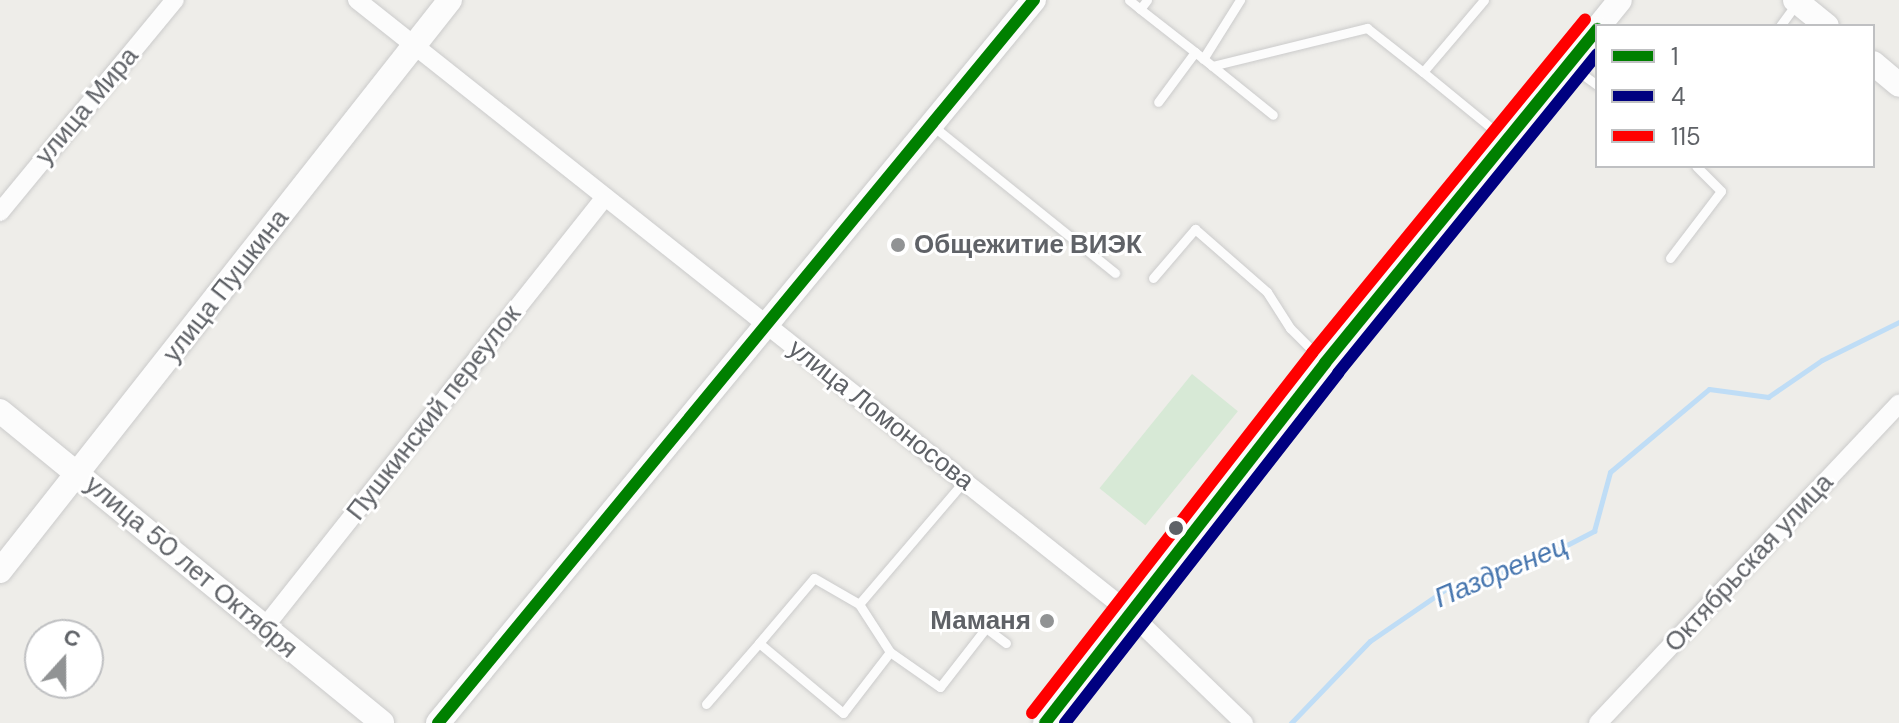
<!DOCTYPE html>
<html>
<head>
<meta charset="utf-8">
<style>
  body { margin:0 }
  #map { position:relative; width:1899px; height:723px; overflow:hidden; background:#eeede9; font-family:"DM Sans",sans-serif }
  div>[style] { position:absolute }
  .green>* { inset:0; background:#d7e9d6; transform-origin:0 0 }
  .stream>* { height:5px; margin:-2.5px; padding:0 2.5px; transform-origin:2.5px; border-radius:2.5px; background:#bfddf6 }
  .roads { filter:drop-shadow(0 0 2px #cbcbcb) drop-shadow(0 0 2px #cbcbcb) }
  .lane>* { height:9px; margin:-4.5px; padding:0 4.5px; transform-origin:4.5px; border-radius:4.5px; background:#fcfcfc }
  .street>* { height:18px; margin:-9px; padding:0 9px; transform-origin:9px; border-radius:9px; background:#fcfcfc }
  .secondary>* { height:24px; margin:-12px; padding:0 12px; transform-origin:12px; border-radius:12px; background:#fcfcfc }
  .bus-1>* { height:12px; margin:-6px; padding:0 6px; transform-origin:6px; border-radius:6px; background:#008000 }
  .bus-2>* { height:12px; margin:-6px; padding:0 6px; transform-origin:6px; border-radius:6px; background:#000080 }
  .bus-3>* { height:12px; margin:-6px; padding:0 6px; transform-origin:6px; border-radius:6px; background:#f00 }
  .dots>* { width:22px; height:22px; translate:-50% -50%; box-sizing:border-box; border:4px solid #fff; border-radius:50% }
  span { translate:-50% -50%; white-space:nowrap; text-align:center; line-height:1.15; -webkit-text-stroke:6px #fff; paint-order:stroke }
  .street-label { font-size:26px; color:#5f6267 }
  .poi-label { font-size:26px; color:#5f6267; font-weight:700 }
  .left { translate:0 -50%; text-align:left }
  .right { translate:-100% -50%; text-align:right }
  .water-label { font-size:28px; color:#4776af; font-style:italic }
  .legend { position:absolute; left:1595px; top:24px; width:280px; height:144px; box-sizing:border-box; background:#fff; border:2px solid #bfc0c2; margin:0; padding:10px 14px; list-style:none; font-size:24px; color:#5f6267 }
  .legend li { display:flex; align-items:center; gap:16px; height:40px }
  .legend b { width:40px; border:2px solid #bfc0c2 }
  .north { position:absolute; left:24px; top:619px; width:80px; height:80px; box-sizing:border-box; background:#fff; border:2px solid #bfc0c2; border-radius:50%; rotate:21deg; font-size:22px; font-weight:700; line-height:32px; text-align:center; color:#5f6267 }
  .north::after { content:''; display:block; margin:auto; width:28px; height:36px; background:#919394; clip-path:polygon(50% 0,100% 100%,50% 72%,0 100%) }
</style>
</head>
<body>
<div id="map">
  <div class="green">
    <div style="left:1192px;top:374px;width:59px;height:147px;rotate:39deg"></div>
  </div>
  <div class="stream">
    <div style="left:1291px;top:723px;width:114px;rotate:-46.1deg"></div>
    <div style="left:1370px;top:641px;width:92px;rotate:-34.4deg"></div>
    <div style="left:1446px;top:589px;width:92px;rotate:-17.1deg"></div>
    <div style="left:1534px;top:562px;width:68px;rotate:-27.3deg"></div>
    <div style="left:1594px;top:531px;width:61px;rotate:-74.8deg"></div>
    <div style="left:1610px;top:472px;width:129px;rotate:-40deg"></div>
    <div style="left:1709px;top:389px;width:60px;rotate:7.7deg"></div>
    <div style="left:1768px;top:397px;width:65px;rotate:-34.4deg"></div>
    <div style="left:1822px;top:360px;width:86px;rotate:-26.3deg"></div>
  </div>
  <div class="roads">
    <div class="lane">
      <div style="left:1129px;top:0;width:14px;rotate:39deg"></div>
      <div style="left:1147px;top:0;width:11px;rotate:128deg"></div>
      <div style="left:1140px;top:9px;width:70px;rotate:38deg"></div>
      <div style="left:1195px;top:52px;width:62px;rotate:126.5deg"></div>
      <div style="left:1484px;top:0;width:94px;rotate:130.3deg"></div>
      <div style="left:1423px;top:72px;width:106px;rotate:39.3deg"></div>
      <div style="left:1780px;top:26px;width:29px;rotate:-54deg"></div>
      <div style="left:1195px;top:52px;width:100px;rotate:38.9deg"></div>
      <div style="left:1203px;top:59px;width:70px;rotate:-57.9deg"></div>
      <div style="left:1212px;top:66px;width:160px;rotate:-13.8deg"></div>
      <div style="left:1367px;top:28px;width:71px;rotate:38.2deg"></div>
      <div style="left:1571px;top:66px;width:32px;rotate:36deg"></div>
      <div style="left:933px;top:126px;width:234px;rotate:38.9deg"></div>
      <div style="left:1670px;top:258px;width:84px;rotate:-52.7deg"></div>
      <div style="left:1721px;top:191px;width:35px;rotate:-135deg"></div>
      <div style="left:1153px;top:278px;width:65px;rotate:-49.4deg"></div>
      <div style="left:1195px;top:229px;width:96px;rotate:41.2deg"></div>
      <div style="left:1267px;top:292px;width:43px;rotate:57.4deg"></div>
      <div style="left:1290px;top:328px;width:49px;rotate:45deg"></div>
      <div style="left:859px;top:604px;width:57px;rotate:57.1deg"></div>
      <div style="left:890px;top:652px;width:77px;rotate:127.6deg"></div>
      <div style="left:843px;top:713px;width:109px;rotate:-140.2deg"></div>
      <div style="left:759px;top:643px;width:85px;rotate:-49.8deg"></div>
      <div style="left:814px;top:578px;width:52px;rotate:30deg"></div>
      <div style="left:859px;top:604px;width:163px;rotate:-49.5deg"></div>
      <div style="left:890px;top:652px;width:61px;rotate:35deg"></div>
      <div style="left:940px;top:687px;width:75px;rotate:-52.1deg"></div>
      <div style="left:986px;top:628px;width:25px;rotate:37deg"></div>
      <div style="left:706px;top:704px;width:81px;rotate:-49deg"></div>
    </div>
    <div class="street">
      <div style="left:357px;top:0;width:985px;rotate:38.41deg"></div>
      <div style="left:1129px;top:612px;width:160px;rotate:44deg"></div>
      <div style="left:0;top:212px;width:275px;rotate:-50.5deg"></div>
      <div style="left:263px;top:629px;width:551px;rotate:-51.63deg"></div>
      <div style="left:1598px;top:723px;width:439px;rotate:-46.7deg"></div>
    </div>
    <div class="secondary">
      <div style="left:1795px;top:0;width:41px;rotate:39.1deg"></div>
      <div style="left:1599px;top:26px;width:33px;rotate:-51deg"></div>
      <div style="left:1873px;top:63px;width:34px;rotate:40deg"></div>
      <div style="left:0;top:411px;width:493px;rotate:39.2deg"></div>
      <div style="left:0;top:571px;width:727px;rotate:-51.76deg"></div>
      <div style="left:438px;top:723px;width:937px;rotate:-50.5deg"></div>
      <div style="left:1045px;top:723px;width:456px;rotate:-52.1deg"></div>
      <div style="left:1325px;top:363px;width:431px;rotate:-50.8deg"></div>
    </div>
  </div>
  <div class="bus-1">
    <div style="left:438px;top:723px;width:937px;rotate:-50.5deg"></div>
    <div style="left:1045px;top:723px;width:456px;rotate:-52.1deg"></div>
    <div style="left:1325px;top:363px;width:431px;rotate:-50.8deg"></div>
  </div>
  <div class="bus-2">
    <div style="left:1065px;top:723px;width:444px;rotate:-52deg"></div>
    <div style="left:1338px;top:373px;width:411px;rotate:-50.9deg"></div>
  </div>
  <div class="bus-3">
    <div style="left:1032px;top:713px;width:456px;rotate:-52.1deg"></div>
    <div style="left:1312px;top:353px;width:431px;rotate:-50.7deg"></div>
  </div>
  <div class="dots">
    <div style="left:898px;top:245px;background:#919394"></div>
    <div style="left:1176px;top:528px;background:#5f6267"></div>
    <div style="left:1047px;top:621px;background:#919394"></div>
  </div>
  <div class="street-label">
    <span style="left:87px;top:106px;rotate:-50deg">улица Мира</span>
    <span style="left:226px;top:286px;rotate:-52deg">улица Пушкина</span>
    <span style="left:434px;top:413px;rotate:-52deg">Пушкинский переулок</span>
    <span style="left:881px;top:415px;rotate:38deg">улица Ломоносова</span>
    <span style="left:1749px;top:563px;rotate:-47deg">Октябрьская улица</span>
    <span style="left:191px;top:567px;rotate:40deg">улица 50 лет Октября</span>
  </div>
  <div class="poi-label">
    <span class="left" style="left:914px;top:245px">Общежитие ВИЭК</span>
    <span class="right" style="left:1031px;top:621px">Маманя</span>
  </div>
  <div class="water-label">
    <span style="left:1501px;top:572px;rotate:-23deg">Паздренец</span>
  </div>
  <ul class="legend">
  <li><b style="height:10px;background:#008000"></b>1</li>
  <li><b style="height:10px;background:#000080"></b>4</li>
  <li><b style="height:10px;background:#f00"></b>115</li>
  </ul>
  <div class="north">С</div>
</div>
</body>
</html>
